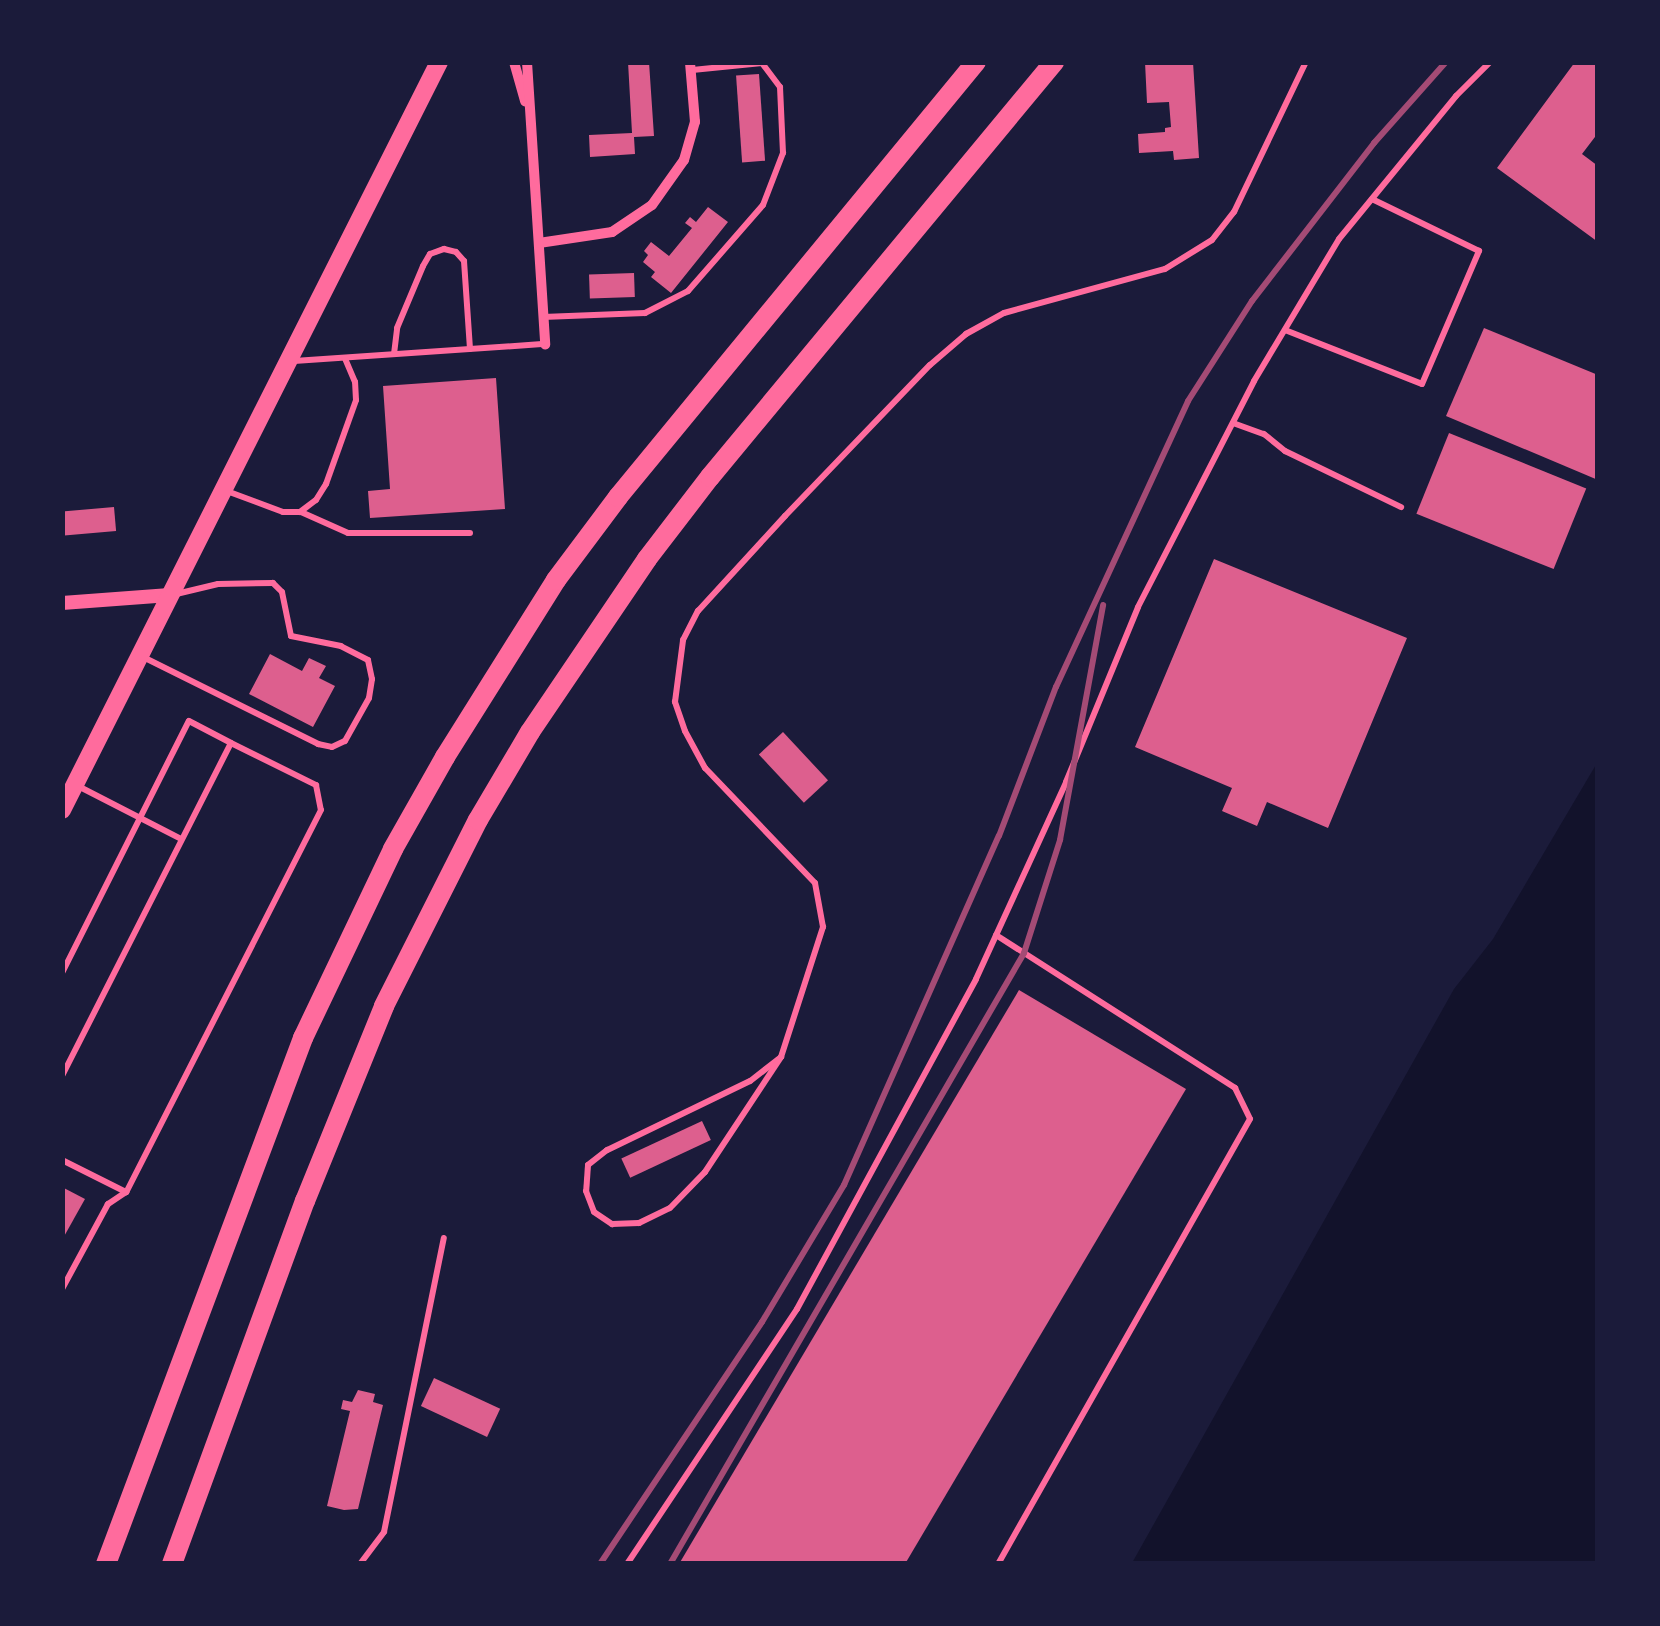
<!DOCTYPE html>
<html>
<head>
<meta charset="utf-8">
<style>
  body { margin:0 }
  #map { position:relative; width:1660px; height:1626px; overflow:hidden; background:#1b1b3a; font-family:"Fira Sans",sans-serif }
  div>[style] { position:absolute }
  .water>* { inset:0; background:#12122b }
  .building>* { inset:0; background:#dd5f8e; transform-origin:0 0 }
  .service>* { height:6px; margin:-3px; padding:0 3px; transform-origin:3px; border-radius:3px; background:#ff6b9d }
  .minor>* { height:10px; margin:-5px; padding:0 5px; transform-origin:5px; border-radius:5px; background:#ff6b9d }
  .tertiary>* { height:14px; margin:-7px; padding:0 7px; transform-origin:7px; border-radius:7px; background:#ff6b9d }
  .primary>* { height:18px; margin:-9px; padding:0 9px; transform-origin:9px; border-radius:9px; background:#ff6b9d }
  .motorway>* { height:20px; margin:-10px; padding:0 10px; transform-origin:10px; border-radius:10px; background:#ff6b9d }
  .rail>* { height:6px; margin:-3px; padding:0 3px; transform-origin:3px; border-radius:3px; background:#a44b75 }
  span { translate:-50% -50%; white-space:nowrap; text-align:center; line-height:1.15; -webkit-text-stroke:8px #1b1b3a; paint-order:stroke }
  .frame { position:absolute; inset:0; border:65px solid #1b1b3a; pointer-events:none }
</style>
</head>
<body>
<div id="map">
  <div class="water">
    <div style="clip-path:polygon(1597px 763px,1597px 1563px,1132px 1563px,1454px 989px,1493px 939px)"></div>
  </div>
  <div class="building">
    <div style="clip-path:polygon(628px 62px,649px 62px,654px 136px,634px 137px,635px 154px,590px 157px,589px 135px,632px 133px)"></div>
    <div style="clip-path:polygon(1145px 62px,1193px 62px,1199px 158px,1174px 160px,1173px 151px,1139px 153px,1138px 134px,1165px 132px,1165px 128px,1171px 127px,1169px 102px,1147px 103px)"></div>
    <div style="clip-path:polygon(1575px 62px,1598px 62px,1598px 133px,1582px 154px,1598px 166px,1598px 242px,1497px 168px)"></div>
    <div style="left:759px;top:74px;width:87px;height:23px;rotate:86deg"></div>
    <div style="clip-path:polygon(708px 207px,728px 222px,671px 293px,651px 277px,655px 272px,643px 262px,648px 255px,644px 251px,651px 242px,669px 256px,692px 228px,685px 223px,690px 217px,696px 222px)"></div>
    <div style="left:634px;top:273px;width:24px;height:45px;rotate:88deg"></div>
    <div style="clip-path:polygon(1484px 328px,1598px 375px,1598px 480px,1446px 416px)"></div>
    <div style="clip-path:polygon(496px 378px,505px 509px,370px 518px,368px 491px,390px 489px,383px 386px)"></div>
    <div style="left:1449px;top:433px;width:148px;height:87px;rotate:22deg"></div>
    <div style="left:114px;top:507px;width:24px;height:52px;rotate:85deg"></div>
    <div style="clip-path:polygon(1214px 559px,1407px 638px,1328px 828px,1267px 802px,1257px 826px,1222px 811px,1232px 788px,1135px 747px)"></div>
    <div style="clip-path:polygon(270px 654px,302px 671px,309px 658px,326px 666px,319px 678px,335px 686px,313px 727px,249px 694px)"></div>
    <div style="left:783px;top:732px;width:66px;height:33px;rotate:47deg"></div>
    <div style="clip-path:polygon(1019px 990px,1186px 1089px,905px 1564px,679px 1564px)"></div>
    <div style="left:702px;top:1121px;width:21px;height:89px;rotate:65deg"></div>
    <div style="clip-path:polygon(62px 1187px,85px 1199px,62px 1240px)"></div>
    <div style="left:434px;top:1378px;width:73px;height:31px;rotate:25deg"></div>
    <div style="clip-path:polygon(358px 1390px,375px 1394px,373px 1402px,383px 1405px,358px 1509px,344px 1510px,327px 1506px,350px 1411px,341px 1409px,343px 1400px,352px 1402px)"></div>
  </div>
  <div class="service">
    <div style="left:543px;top:317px;width:102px;rotate:-2.2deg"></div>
    <div style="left:645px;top:313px;width:48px;rotate:-27.1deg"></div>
    <div style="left:688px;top:291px;width:114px;rotate:-48.9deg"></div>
    <div style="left:763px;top:205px;width:56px;rotate:-69deg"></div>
    <div style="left:783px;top:153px;width:66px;rotate:-92.6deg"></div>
    <div style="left:780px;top:87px;width:30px;rotate:-127deg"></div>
    <div style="left:762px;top:63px;width:70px;rotate:174.3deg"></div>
    <div style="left:1285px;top:330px;width:147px;rotate:21.5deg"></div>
    <div style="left:1422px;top:384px;width:145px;rotate:-66.8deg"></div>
    <div style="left:1479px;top:251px;width:119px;rotate:-154.1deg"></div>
    <div style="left:394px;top:354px;width:26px;rotate:-83deg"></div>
    <div style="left:397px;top:328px;width:67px;rotate:-67.2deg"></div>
    <div style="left:423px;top:266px;width:14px;rotate:-60deg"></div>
    <div style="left:430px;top:254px;width:15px;rotate:-20deg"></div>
    <div style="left:444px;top:249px;width:12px;rotate:14deg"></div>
    <div style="left:456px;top:252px;width:12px;rotate:48deg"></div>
    <div style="left:464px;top:261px;width:88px;rotate:86.1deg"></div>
    <div style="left:294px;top:361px;width:252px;rotate:-3.9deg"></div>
    <div style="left:1233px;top:423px;width:33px;rotate:20deg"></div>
    <div style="left:1264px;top:434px;width:27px;rotate:39deg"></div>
    <div style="left:1285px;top:451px;width:129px;rotate:25.8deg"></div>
    <div style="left:224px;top:490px;width:63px;rotate:20.4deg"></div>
    <div style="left:283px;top:512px;width:17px"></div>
    <div style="left:300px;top:512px;width:20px;rotate:-37deg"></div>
    <div style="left:316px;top:500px;width:19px;rotate:-58deg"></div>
    <div style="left:326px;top:484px;width:89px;rotate:-70.3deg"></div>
    <div style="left:356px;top:400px;width:18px;rotate:-93deg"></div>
    <div style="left:355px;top:382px;width:26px;rotate:-113deg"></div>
    <div style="left:301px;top:512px;width:51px;rotate:24.1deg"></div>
    <div style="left:348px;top:533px;width:122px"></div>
    <div style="left:141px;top:656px;width:198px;rotate:26.4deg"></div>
    <div style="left:318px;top:744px;width:14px;rotate:12deg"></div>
    <div style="left:332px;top:747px;width:14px;rotate:-25deg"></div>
    <div style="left:345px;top:741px;width:49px;rotate:-60.8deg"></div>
    <div style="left:369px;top:698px;width:19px;rotate:-81deg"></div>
    <div style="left:372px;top:679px;width:19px;rotate:-102deg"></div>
    <div style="left:368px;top:660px;width:30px;rotate:-153deg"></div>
    <div style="left:341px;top:646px;width:51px;rotate:-168.7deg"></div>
    <div style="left:291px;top:636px;width:45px;rotate:-101.6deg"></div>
    <div style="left:282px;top:592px;width:13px;rotate:-135deg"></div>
    <div style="left:273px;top:583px;width:55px;rotate:179deg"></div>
    <div style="left:218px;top:584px;width:43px;rotate:166.6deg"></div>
    <div style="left:76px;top:785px;width:118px;rotate:27.2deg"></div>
    <div style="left:996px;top:935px;width:284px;rotate:32.6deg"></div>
    <div style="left:1235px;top:1088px;width:34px;rotate:64deg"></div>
    <div style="left:1250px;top:1119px;width:511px;rotate:119.52deg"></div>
    <div style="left:62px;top:973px;width:282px;rotate:-63.3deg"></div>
    <div style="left:189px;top:721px;width:47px;rotate:27.6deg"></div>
    <div style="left:781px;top:1057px;width:39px;rotate:142deg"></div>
    <div style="left:750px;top:1081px;width:159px;rotate:154.2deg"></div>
    <div style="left:607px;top:1150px;width:24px;rotate:142deg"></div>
    <div style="left:588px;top:1165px;width:26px;rotate:94deg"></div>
    <div style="left:586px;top:1191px;width:22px;rotate:69deg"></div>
    <div style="left:594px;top:1212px;width:22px;rotate:34deg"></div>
    <div style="left:612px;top:1224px;width:27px;rotate:-2deg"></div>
    <div style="left:639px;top:1223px;width:34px;rotate:-26deg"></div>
    <div style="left:670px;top:1208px;width:50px;rotate:-45.8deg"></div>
    <div style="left:705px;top:1172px;width:138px;rotate:-56.5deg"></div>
    <div style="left:781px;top:1057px;width:137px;rotate:-72.1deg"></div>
    <div style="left:823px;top:927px;width:45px;rotate:-100.3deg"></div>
    <div style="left:815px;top:883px;width:159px;rotate:-133.7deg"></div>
    <div style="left:705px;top:768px;width:42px;rotate:-118.4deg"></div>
    <div style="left:685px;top:731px;width:31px;rotate:-109deg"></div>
    <div style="left:675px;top:702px;width:63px;rotate:-82.6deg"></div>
    <div style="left:683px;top:640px;width:33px;rotate:-63deg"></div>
    <div style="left:698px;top:611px;width:129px;rotate:-47.5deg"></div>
    <div style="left:785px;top:516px;width:209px;rotate:-46.2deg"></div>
    <div style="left:930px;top:365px;width:48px;rotate:-40.7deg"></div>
    <div style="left:966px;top:334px;width:43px;rotate:-28.9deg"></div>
    <div style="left:1004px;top:313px;width:167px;rotate:-15.3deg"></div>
    <div style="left:1165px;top:269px;width:55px;rotate:-31.7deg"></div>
    <div style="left:1212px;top:240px;width:36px;rotate:-52deg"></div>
    <div style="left:1234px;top:212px;width:166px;rotate:-64.4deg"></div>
    <div style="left:62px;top:1076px;width:373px;rotate:-63.1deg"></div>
    <div style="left:231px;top:743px;width:95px;rotate:26.3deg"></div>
    <div style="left:316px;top:785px;width:25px;rotate:79deg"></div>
    <div style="left:321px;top:810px;width:429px;rotate:117deg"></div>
    <div style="left:62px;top:1160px;width:72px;rotate:26.6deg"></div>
    <div style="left:126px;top:1192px;width:22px;rotate:146deg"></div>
    <div style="left:108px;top:1204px;width:97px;rotate:118.4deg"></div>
    <div style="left:360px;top:1564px;width:40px;rotate:-53deg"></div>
    <div style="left:384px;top:1532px;width:300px;rotate:-78.5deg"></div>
    <div style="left:627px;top:1564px;width:306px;rotate:-56.3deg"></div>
    <div style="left:797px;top:1309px;width:375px;rotate:-61.5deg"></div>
    <div style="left:976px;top:979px;width:217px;rotate:-65.4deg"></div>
    <div style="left:1066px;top:782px;width:189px;rotate:-67.6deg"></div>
    <div style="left:1138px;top:607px;width:254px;rotate:-62.8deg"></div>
    <div style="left:1254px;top:381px;width:165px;rotate:-59.1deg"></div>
    <div style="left:1339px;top:239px;width:185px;rotate:-50.7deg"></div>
    <div style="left:1456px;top:96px;width:48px;rotate:-45deg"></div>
  </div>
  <div class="minor">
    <div style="left:514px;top:62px;width:41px;rotate:74.2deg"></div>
    <div style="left:527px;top:62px;width:283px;rotate:86.3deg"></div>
    <div style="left:539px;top:243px;width:74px;rotate:-8.6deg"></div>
    <div style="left:612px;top:232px;width:48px;rotate:-34deg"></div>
    <div style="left:652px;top:205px;width:55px;rotate:-54.6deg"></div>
    <div style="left:684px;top:160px;width:40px;rotate:-74deg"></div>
    <div style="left:695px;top:122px;width:60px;rotate:-94.8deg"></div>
  </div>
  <div class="tertiary">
    <div style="left:62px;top:603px;width:108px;rotate:-4.2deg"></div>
  </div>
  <div class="primary">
    <div style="left:62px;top:810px;width:838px;rotate:-63.25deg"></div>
  </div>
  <div class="motorway">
    <div style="left:106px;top:1564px;width:562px;rotate:-69.47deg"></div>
    <div style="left:303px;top:1038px;width:209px;rotate:-64.5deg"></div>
    <div style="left:393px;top:849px;width:106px;rotate:-60.5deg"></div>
    <div style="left:445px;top:757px;width:209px;rotate:-57.9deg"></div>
    <div style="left:556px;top:580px;width:104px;rotate:-53.2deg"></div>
    <div style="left:618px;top:497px;width:563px;rotate:-50.55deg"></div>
    <div style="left:172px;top:1564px;width:387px;rotate:-69.9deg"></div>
    <div style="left:305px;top:1201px;width:210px;rotate:-67.9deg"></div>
    <div style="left:384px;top:1006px;width:208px;rotate:-63.2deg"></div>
    <div style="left:478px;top:820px;width:102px;rotate:-59.4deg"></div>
    <div style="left:530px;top:732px;width:209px;rotate:-55.9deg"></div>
    <div style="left:647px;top:559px;width:103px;rotate:-52.5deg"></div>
    <div style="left:710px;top:477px;width:539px;rotate:-50.34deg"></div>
  </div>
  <div class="rail">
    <div style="left:600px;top:1564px;width:291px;rotate:-56.2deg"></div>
    <div style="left:762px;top:1322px;width:160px;rotate:-59.1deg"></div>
    <div style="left:844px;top:1185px;width:382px;rotate:-66.1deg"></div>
    <div style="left:999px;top:836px;width:160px;rotate:-69.1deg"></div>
    <div style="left:1056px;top:687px;width:315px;rotate:-65.2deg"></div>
    <div style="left:1188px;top:401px;width:119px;rotate:-57.4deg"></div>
    <div style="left:1252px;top:301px;width:200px;rotate:-52.3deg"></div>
    <div style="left:1374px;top:143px;width:108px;rotate:-48.4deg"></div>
    <div style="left:670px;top:1564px;width:706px;rotate:-59.91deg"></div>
    <div style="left:1024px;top:953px;width:119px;rotate:-72.3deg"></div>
    <div style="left:1060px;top:840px;width:239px;rotate:-79.6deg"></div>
  </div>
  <div class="frame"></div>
</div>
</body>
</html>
